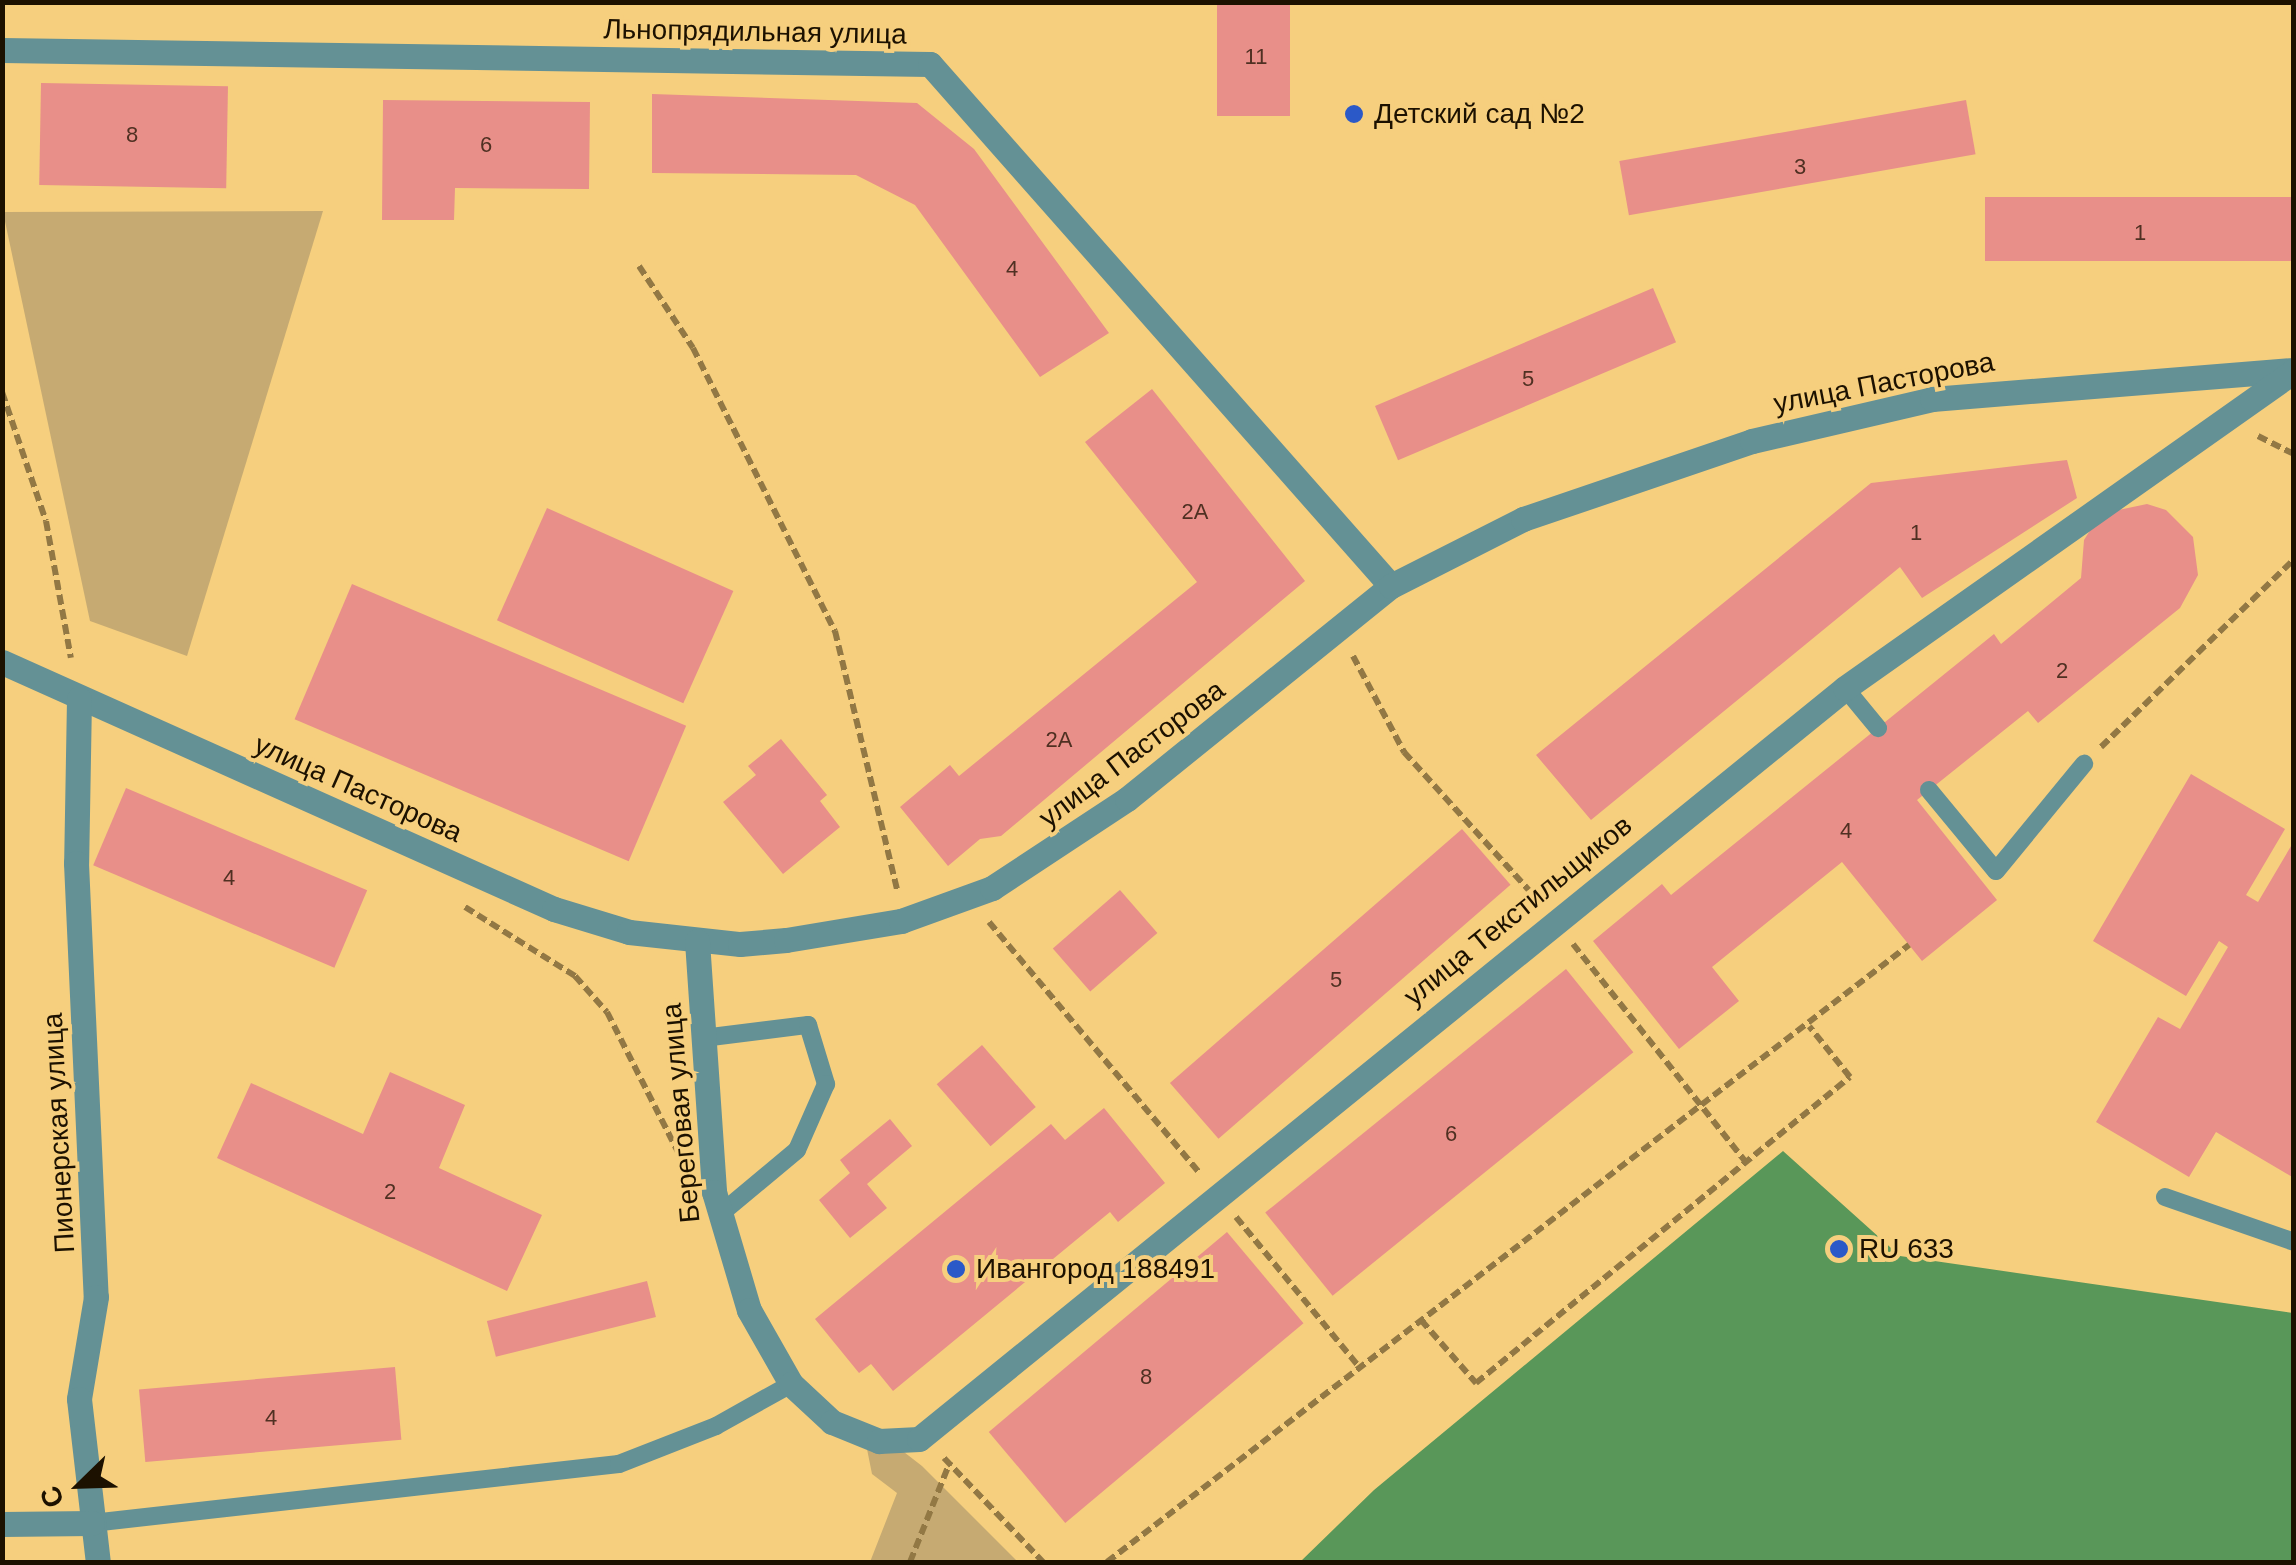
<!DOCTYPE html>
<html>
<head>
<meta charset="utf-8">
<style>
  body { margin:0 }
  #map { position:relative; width:2296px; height:1565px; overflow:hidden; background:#f6cf7e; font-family:Arial,sans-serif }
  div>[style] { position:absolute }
  .green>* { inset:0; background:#c6aa72 }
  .water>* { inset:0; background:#599759 }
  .building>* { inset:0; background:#e88f89; transform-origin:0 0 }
  .path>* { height:6px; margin-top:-3px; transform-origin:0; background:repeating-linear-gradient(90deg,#927844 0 10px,transparent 0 15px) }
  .lane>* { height:18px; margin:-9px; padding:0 9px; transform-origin:9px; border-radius:9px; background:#649195 }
  .street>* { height:25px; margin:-12.5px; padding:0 12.5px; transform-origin:12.5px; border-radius:12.5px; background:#649195 }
  .dots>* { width:28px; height:28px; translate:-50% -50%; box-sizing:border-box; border:5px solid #f6cf7e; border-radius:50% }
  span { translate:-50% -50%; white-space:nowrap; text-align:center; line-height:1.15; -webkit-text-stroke:8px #f6cf7e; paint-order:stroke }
  .number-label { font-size:22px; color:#4f3022 }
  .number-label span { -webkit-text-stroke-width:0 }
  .street-label { font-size:28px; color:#1c1100 }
  .poi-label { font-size:28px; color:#1c1100 }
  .left { translate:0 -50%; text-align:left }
  .frame { position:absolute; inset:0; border:5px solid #1c1100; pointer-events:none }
  .north { position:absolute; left:30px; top:1435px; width:100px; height:100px; -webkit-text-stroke:8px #f6cf7e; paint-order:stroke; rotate:247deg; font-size:28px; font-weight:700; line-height:40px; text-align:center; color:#1c1100 }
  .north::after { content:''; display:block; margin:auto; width:35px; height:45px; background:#1c1100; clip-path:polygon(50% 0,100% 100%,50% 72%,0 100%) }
</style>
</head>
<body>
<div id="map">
  <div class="green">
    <div style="clip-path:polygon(323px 211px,187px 656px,90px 621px,3px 212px)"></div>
    <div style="clip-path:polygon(891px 1442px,922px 1466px,1018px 1562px,870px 1562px,897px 1493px,872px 1474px,866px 1444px)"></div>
  </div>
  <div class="water">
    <div style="clip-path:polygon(1783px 1151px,1900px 1256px,2293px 1313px,2293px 1562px,1300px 1562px,1374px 1490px)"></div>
  </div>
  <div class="building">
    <div style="left:1217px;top:2px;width:73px;height:114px"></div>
    <div style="left:41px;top:83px;width:187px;height:102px;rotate:1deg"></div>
    <div style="clip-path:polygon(652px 94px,917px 103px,974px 149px,1109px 333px,1040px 377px,915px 205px,856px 175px,652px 173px)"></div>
    <div style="clip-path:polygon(383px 100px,590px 102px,589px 189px,455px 188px,454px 220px,382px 220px)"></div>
    <div style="left:1966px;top:100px;width:55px;height:352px;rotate:80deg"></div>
    <div style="left:2294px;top:197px;width:64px;height:309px;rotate:90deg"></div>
    <div style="left:1653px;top:288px;width:59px;height:302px;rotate:67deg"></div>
    <div style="clip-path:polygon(1152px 389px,1305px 581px,1001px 836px,980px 839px,948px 866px,900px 807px,950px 765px,959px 776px,1197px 582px,1085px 442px)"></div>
    <div style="clip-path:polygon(2067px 460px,2077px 498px,1922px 598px,1900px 567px,1591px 820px,1536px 755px,1871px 483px)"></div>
    <div style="clip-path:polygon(2147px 504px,2166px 510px,2193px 537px,2198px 575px,2180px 608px,2038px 723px,2028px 711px,1917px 800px,1997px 900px,1922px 961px,1842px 862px,1712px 967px,1739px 1001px,1679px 1049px,1593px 941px,1662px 884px,1671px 895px,1994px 634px,2001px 644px,2081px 578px,2084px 540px,2094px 524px,2109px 512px)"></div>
    <div style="left:547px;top:508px;width:204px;height:123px;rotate:24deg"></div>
    <div style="left:352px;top:584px;width:363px;height:147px;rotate:23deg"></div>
    <div style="clip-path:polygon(781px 739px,827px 795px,820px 801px,840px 827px,783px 874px,723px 802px,756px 775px,748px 766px)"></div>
    <div style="clip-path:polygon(2191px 774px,2285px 829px,2246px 895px,2258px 902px,2294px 841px,2294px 1178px,2216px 1132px,2189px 1177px,2096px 1122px,2158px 1017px,2180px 1029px,2228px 947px,2219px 941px,2186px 996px,2093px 941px)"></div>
    <div style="left:126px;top:788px;width:262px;height:84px;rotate:23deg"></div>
    <div style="left:1462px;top:829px;width:74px;height:387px;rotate:49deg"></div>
    <div style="left:1120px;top:890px;width:57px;height:89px;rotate:49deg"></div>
    <div style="left:1566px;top:969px;width:107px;height:387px;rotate:51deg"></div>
    <div style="left:982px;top:1045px;width:82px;height:60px;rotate:49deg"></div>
    <div style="clip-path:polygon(390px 1072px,465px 1105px,439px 1168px,542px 1215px,507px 1291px,217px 1158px,251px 1083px,363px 1134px)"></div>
    <div style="clip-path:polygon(1104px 1108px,1165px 1183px,1118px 1222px,1110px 1212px,893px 1391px,871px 1364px,859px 1373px,815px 1319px,1051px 1124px,1065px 1140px)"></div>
    <div style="clip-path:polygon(890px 1119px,912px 1146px,867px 1184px,887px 1208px,850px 1238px,819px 1200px,850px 1173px,840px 1160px)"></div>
    <div style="left:1227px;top:1232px;width:119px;height:311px;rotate:50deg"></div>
    <div style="left:647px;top:1281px;width:37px;height:165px;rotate:76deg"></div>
    <div style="left:395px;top:1367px;width:73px;height:257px;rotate:85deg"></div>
  </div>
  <div class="path">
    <div style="left:639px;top:266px;width:98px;rotate:56.6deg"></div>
    <div style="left:693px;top:348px;width:317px;rotate:63.4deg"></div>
    <div style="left:835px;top:631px;width:266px;rotate:76.5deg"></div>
    <div style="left:2px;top:392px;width:136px;rotate:71.2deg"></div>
    <div style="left:46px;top:521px;width:139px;rotate:79.7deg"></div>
    <div style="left:2258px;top:436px;width:40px;rotate:26.6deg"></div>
    <div style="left:1353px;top:656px;width:109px;rotate:62deg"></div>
    <div style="left:1404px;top:752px;width:198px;rotate:47.9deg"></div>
    <div style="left:2101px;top:747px;width:269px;rotate:-44.2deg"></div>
    <div style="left:465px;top:907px;width:130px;rotate:32.1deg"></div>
    <div style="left:575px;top:976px;width:48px;rotate:48.4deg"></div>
    <div style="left:607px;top:1012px;width:159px;rotate:63.1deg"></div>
    <div style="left:989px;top:922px;width:326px;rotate:50deg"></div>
    <div style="left:1573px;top:944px;width:278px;rotate:51.6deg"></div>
    <div style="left:1236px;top:1217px;width:194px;rotate:50.6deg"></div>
    <div style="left:1421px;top:1320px;width:84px;rotate:48.9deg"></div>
    <div style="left:1476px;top:1383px;width:483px;rotate:-39.3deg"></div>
    <div style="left:1850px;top:1077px;width:65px;rotate:-128.8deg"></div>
    <div style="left:944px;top:1458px;width:144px;rotate:46.4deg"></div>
    <div style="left:910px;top:1562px;width:108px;rotate:-68.2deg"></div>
    <div style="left:1107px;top:1562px;width:1012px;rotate:-37.57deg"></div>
  </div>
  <div class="lane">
    <div style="left:1845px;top:688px;width:52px;rotate:50.5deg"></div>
    <div style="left:1929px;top:790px;width:105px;rotate:50.4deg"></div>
    <div style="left:1996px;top:871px;width:139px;rotate:-50.6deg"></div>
    <div style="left:703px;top:1038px;width:106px;rotate:-7.1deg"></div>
    <div style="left:808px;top:1025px;width:62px;rotate:73deg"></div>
    <div style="left:826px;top:1084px;width:72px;rotate:113.7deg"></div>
    <div style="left:797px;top:1150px;width:102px;rotate:140.2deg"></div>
    <div style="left:2165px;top:1197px;width:137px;rotate:19.2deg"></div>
    <div style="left:92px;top:1523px;width:530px;rotate:-6.39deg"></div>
    <div style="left:619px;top:1464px;width:104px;rotate:-21.4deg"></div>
    <div style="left:716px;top:1426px;width:86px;rotate:-29.2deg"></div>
  </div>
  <div class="street">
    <div style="left:2px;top:50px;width:928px;rotate:0.86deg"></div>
    <div style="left:930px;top:64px;width:696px;rotate:48.55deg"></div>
    <div style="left:2px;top:662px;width:605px;rotate:24.11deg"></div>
    <div style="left:554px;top:909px;width:78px;rotate:17deg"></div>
    <div style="left:629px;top:932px;width:112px;rotate:6.2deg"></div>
    <div style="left:740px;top:944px;width:46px;rotate:-5deg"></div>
    <div style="left:786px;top:940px;width:117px;rotate:-9.4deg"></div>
    <div style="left:901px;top:921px;width:97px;rotate:-19.9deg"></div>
    <div style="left:992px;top:888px;width:162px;rotate:-33.4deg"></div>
    <div style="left:1127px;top:799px;width:339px;rotate:-38.9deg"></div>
    <div style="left:1391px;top:586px;width:148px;rotate:-26.9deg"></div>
    <div style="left:1523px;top:519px;width:242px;rotate:-18.8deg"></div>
    <div style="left:1752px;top:441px;width:185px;rotate:-13.1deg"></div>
    <div style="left:1932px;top:399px;width:363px;rotate:-4.6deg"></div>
    <div style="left:79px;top:699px;width:164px;rotate:91deg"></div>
    <div style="left:76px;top:863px;width:434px;rotate:87.4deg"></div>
    <div style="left:96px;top:1297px;width:103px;rotate:99.5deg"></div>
    <div style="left:79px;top:1399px;width:164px;rotate:83.4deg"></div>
    <div style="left:697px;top:941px;width:252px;rotate:86.1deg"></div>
    <div style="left:714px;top:1192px;width:123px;rotate:73.5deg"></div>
    <div style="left:749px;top:1310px;width:85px;rotate:60.4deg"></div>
    <div style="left:791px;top:1384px;width:56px;rotate:42.8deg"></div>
    <div style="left:832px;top:1422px;width:51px;rotate:22deg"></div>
    <div style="left:879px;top:1441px;width:40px;rotate:-2.9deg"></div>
    <div style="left:919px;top:1439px;width:1192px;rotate:-39.04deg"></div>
    <div style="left:1845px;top:688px;width:550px;rotate:-35.22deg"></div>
    <div style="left:2px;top:1524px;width:90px;rotate:-0.6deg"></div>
  </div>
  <div class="dots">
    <div style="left:1354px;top:114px;background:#2b59c8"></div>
    <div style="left:1839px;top:1249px;background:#2b59c8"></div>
    <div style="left:956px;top:1269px;background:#2b59c8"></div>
  </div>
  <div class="number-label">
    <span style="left:1256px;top:57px">11</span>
    <span style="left:132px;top:135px">8</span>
    <span style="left:486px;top:145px">6</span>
    <span style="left:1800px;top:167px">3</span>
    <span style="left:2140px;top:233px">1</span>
    <span style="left:1012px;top:269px">4</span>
    <span style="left:1528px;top:379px">5</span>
    <span style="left:1195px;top:512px">2А</span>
    <span style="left:1916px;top:533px">1</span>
    <span style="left:2062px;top:671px">2</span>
    <span style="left:1059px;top:740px">2А</span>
    <span style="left:1846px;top:831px">4</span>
    <span style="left:229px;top:878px">4</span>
    <span style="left:1336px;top:980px">5</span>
    <span style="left:1451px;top:1134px">6</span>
    <span style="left:390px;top:1192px">2</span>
    <span style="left:1146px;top:1377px">8</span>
    <span style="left:271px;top:1418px">4</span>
  </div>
  <div class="street-label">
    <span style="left:755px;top:32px;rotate:1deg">Льнопрядильная улица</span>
    <span style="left:1884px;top:383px;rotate:-11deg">улица Пасторова</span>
    <span style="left:1132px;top:754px;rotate:-37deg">улица Пасторова</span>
    <span style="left:358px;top:789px;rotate:24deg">улица Пасторова</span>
    <span style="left:1518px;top:911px;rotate:-39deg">улица Текстильщиков</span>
    <span style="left:681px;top:1113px;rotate:-95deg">Береговая улица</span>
    <span style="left:59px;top:1133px;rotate:-93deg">Пионерская улица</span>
  </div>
  <div class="poi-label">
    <span class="left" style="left:1374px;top:114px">Детский сад №2</span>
    <span class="left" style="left:1859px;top:1249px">RU 633</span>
    <span class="left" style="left:976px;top:1269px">Ивангород 188491</span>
  </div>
  <div class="frame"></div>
  <div class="north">С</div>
</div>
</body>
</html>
